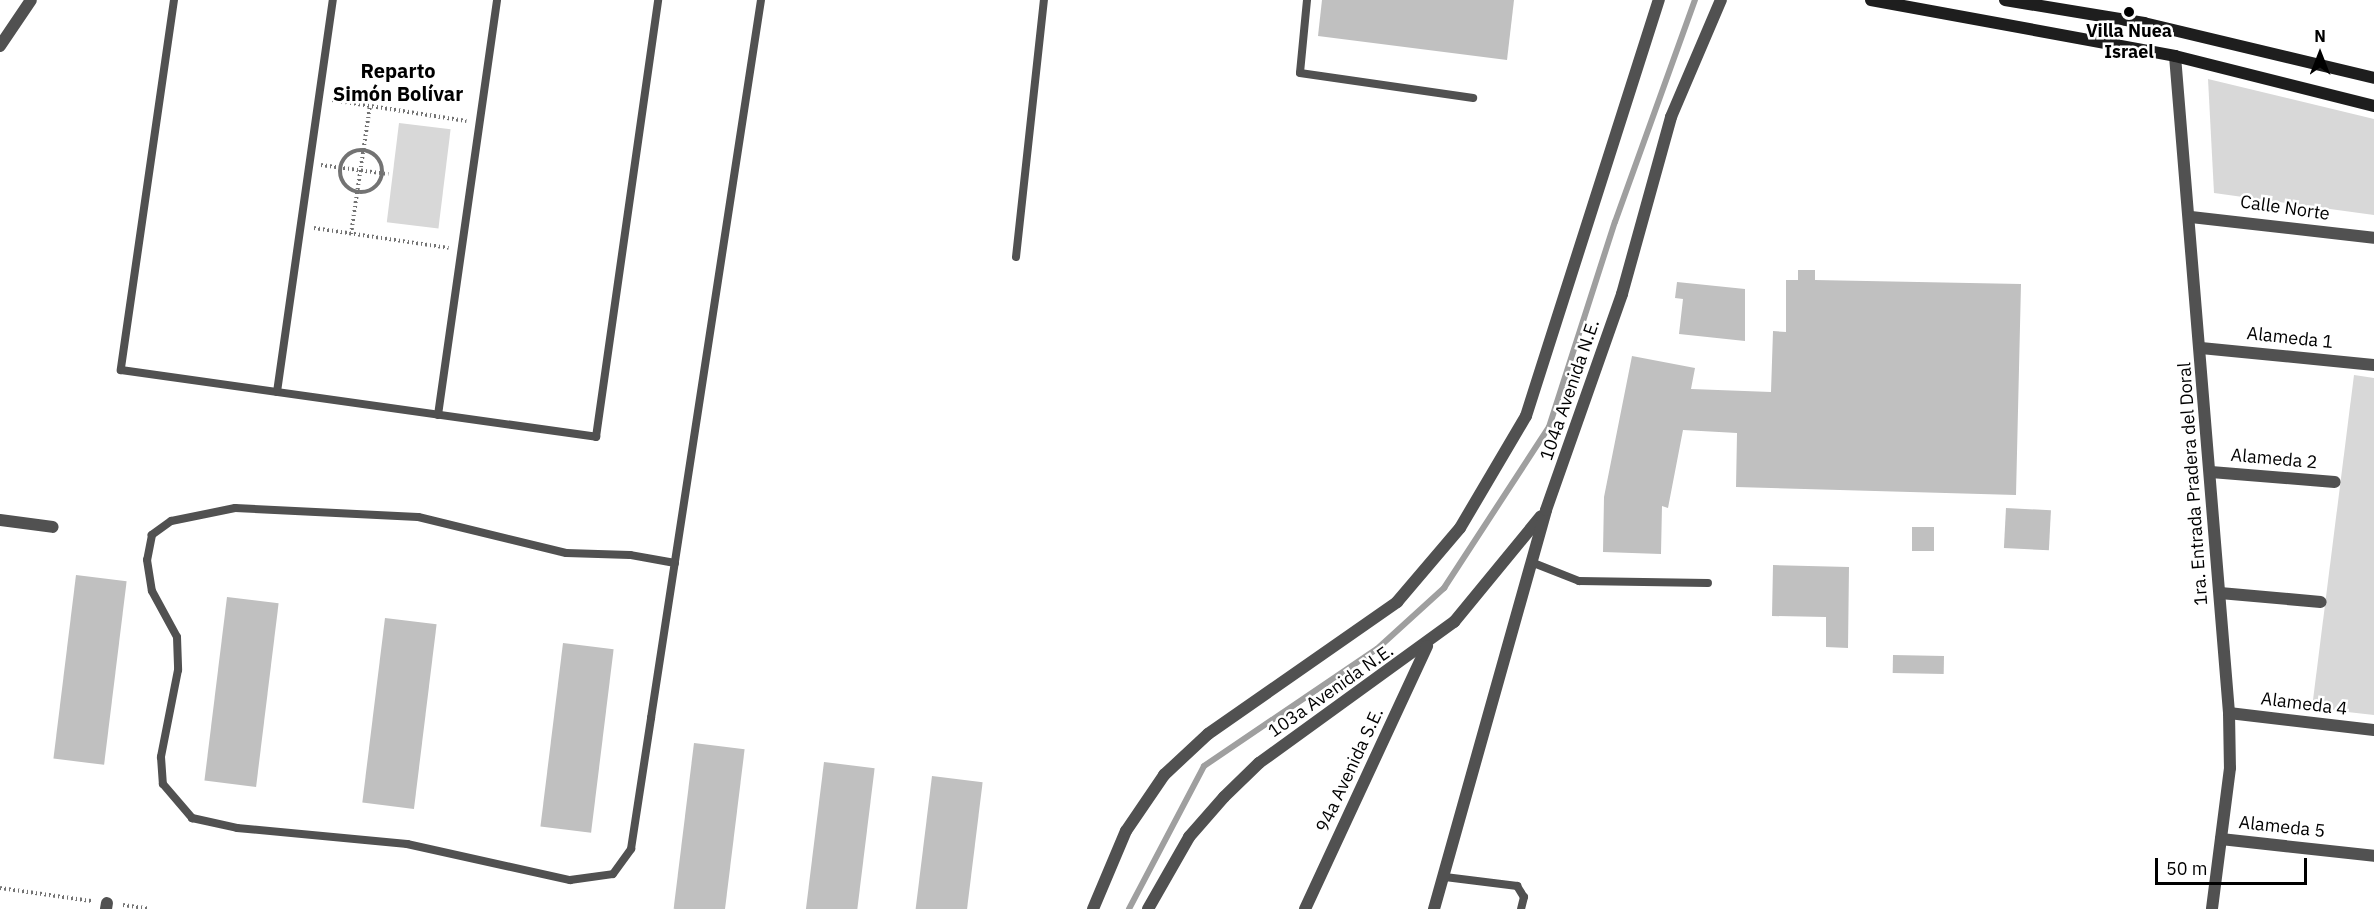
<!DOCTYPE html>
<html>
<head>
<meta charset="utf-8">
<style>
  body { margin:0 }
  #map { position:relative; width:2374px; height:909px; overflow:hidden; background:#fff; font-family:"IBM Plex Sans",sans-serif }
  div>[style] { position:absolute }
  .green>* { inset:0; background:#d8d8d8; transform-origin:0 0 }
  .stream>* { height:6px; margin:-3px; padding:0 3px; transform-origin:3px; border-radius:3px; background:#9f9f9f }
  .building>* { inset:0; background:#c0c0c0; transform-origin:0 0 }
  .path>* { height:4px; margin-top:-2px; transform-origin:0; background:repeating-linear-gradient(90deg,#737373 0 1.5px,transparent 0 4.5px) }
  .path>.ring { margin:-2px; padding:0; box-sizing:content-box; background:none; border:4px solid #737373; border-radius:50% }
  .lane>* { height:8px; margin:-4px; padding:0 4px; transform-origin:4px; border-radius:4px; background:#515151 }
  .street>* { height:12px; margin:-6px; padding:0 6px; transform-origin:6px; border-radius:6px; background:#515151 }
  .secondary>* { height:12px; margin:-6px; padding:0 6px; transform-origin:6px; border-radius:6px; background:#1e1e1e }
  .dots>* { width:16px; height:16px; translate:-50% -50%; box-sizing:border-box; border:3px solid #fff; border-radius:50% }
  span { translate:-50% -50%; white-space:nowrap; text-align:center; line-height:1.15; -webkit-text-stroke:5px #fff; paint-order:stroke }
  .poi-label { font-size:18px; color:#000; font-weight:700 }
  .street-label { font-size:18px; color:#000 }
  .neighbourhood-label { font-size:20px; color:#000; font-weight:700 }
  .north { position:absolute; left:2290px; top:24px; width:60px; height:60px; -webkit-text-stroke:4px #fff; paint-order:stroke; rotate:0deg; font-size:16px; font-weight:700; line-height:24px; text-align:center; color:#000 }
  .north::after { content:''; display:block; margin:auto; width:21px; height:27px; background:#000; clip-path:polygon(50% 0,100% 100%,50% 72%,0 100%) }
  .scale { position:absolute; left:2155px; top:858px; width:152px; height:27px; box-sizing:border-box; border:3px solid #000; border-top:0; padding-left:8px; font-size:18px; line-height:21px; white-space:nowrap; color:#000; -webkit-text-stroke:4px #fff; paint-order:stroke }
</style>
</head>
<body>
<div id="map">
  <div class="green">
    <div style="clip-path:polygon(2208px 79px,2374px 119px,2374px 215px,2214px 193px)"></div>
    <div style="left:399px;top:123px;width:52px;height:100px;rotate:7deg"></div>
    <div style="clip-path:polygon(2354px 375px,2374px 378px,2374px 715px,2312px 708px)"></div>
  </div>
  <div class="stream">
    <div style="left:1129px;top:909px;width:161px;rotate:-62.3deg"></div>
    <div style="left:1204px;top:766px;width:209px;rotate:-34.1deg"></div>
    <div style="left:1377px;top:649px;width:91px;rotate:-42.3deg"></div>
    <div style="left:1444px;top:588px;width:192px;rotate:-56.9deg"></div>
    <div style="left:1549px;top:427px;width:215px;rotate:-72.2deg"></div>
    <div style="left:1615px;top:222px;width:236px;rotate:-70.2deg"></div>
  </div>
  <div class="building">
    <div style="clip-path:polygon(1322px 0,1514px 0,1507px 60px,1318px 36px)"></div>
    <div style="clip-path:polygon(1798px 270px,1815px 270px,1815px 280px,2021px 284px,2016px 495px,1736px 487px,1737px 433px,1683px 430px,1668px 508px,1662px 506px,1661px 554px,1603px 552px,1604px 497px,1632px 356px,1695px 368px,1691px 389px,1771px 392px,1773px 331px,1786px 332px,1786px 280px,1798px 280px)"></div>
    <div style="clip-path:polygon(1677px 282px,1745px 289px,1745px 341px,1679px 334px,1683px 299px,1675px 298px)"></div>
    <div style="left:2006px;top:508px;width:45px;height:40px;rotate:3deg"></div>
    <div style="left:1912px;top:527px;width:22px;height:24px"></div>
    <div style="clip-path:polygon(1773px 565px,1849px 567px,1848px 648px,1826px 647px,1826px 617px,1772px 616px)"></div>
    <div style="left:76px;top:575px;width:51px;height:185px;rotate:7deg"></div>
    <div style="left:227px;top:597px;width:52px;height:185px;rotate:7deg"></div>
    <div style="left:385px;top:618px;width:52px;height:186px;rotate:7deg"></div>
    <div style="left:563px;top:643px;width:51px;height:185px;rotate:7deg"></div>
    <div style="left:1893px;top:655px;width:51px;height:18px;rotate:1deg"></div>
    <div style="left:694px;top:743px;width:51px;height:167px;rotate:7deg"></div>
    <div style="left:824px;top:762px;width:51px;height:148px;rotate:7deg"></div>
    <div style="left:932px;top:776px;width:51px;height:134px;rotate:7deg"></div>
  </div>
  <div class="path">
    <div style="left:332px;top:100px;width:136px;rotate:8.9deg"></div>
    <div class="ring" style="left:340px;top:150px;width:38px;height:38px"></div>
    <div style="left:321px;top:165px;width:68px;rotate:7.7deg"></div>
    <div style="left:314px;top:228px;width:136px;rotate:8.4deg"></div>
    <div style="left:351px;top:234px;width:129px;rotate:-81.6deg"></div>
    <div style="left:0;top:888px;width:92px;rotate:8.1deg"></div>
    <div style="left:123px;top:905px;width:27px;rotate:8deg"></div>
  </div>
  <div class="lane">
    <div style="left:174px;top:0;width:374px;rotate:98.2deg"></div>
    <div style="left:121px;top:370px;width:480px;rotate:8deg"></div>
    <div style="left:596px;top:437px;width:441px;rotate:-81.9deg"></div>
    <div style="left:1307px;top:0;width:73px;rotate:95.5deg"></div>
    <div style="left:1300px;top:73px;width:175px;rotate:8.2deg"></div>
    <div style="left:1016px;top:257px;width:259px;rotate:-83.8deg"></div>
    <div style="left:277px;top:392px;width:396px;rotate:-81.9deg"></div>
    <div style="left:438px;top:415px;width:419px;rotate:-81.9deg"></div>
    <div style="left:1531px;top:562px;width:52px;rotate:21.6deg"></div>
    <div style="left:1579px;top:581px;width:129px;rotate:0.9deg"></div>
    <div style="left:675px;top:563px;width:46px;rotate:-169.9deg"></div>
    <div style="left:630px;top:555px;width:64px;rotate:-178.2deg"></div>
    <div style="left:566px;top:553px;width:152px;rotate:-166.3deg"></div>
    <div style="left:418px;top:517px;width:183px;rotate:-177.2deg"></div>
    <div style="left:235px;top:508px;width:65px;rotate:168.5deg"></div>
    <div style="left:171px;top:521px;width:24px;rotate:144deg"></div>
    <div style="left:152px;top:535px;width:25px;rotate:101deg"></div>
    <div style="left:147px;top:560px;width:31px;rotate:81deg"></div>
    <div style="left:152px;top:591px;width:52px;rotate:61.5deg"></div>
    <div style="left:177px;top:637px;width:33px;rotate:88deg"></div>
    <div style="left:178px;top:670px;width:89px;rotate:101.1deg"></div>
    <div style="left:161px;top:757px;width:27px;rotate:86deg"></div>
    <div style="left:163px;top:784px;width:45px;rotate:49.5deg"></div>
    <div style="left:192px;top:818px;width:46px;rotate:12.5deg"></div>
    <div style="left:237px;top:828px;width:171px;rotate:5.4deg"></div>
    <div style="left:407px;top:844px;width:167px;rotate:12.5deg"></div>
    <div style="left:570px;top:880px;width:43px;rotate:-7.9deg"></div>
    <div style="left:613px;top:874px;width:31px;rotate:-54deg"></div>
    <div style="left:631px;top:849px;width:133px;rotate:-81.3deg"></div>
    <div style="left:651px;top:718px;width:726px;rotate:-81.29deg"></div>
    <div style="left:1445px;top:877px;width:73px;rotate:7.1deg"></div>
    <div style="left:1517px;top:886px;width:13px;rotate:58deg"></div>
    <div style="left:1524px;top:897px;width:12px;rotate:104deg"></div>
  </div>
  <div class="street">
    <div style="left:0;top:46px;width:55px;rotate:-56deg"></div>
    <div style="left:2175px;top:56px;width:659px;rotate:85.3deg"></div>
    <div style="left:2229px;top:713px;width:55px;rotate:89deg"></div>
    <div style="left:2230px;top:768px;width:142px;rotate:97.3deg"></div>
    <div style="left:2191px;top:217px;width:184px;rotate:6.5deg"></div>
    <div style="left:2201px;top:348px;width:174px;rotate:5.6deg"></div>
    <div style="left:2211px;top:472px;width:124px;rotate:4.6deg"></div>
    <div style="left:0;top:520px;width:53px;rotate:7.5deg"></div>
    <div style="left:2220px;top:593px;width:101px;rotate:5.1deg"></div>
    <div style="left:2229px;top:713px;width:146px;rotate:6.7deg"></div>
    <div style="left:2221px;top:839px;width:154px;rotate:6.3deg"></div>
    <div style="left:106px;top:909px;width:6px;rotate:-81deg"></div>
    <div style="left:1093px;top:909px;width:85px;rotate:-67.1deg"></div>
    <div style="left:1126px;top:831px;width:68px;rotate:-55.8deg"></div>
    <div style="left:1164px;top:775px;width:60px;rotate:-43deg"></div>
    <div style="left:1208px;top:734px;width:231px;rotate:-34.9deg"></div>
    <div style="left:1397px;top:602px;width:97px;rotate:-49.6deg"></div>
    <div style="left:1460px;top:528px;width:130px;rotate:-59.5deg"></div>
    <div style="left:1526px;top:416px;width:437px;rotate:-72.3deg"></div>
    <div style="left:1148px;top:909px;width:83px;rotate:-60.3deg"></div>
    <div style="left:1189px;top:837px;width:53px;rotate:-48.8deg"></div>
    <div style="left:1224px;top:797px;width:49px;rotate:-44.2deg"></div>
    <div style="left:1259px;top:763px;width:241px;rotate:-35.9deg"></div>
    <div style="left:1454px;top:622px;width:137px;rotate:-50.6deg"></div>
    <div style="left:1305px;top:909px;width:290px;rotate:-65.1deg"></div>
    <div style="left:1434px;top:909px;width:414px;rotate:-74.3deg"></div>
    <div style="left:1546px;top:510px;width:229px;rotate:-70.6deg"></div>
    <div style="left:1622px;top:294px;width:184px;rotate:-74.5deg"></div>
    <div style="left:1671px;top:117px;width:127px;rotate:-66.9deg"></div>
  </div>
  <div class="secondary">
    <div style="left:1871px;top:0;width:309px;rotate:10.4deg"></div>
    <div style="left:2175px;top:56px;width:205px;rotate:14.1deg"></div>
    <div style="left:2005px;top:0;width:141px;rotate:9.4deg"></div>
    <div style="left:2144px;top:23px;width:236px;rotate:13.4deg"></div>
  </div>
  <div class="dots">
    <div style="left:2129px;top:12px;background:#000"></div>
  </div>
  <div class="poi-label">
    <span style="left:2129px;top:42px">Villa Nuea<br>Israel</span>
  </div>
  <div class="street-label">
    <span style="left:2285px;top:208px;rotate:8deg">Calle Norte</span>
    <span style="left:2290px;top:338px;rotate:6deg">Alameda 1</span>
    <span style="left:1570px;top:390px;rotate:-71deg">104a Avenida N.E.</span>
    <span style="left:2274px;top:459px;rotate:5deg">Alameda 2</span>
    <span style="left:2193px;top:484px;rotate:-94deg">1ra. Entrada Pradera del Doral</span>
    <span style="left:1331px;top:691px;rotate:-35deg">103a Avenida N.E.</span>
    <span style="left:2304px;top:704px;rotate:7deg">Alameda 4</span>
    <span style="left:1350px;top:770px;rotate:-65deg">94a Avenida S.E.</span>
    <span style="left:2282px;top:827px;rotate:6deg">Alameda 5</span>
  </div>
  <div class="neighbourhood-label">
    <span style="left:398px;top:82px">Reparto<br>Simón Bolívar</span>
  </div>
  <div class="north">N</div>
  <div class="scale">50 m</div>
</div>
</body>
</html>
